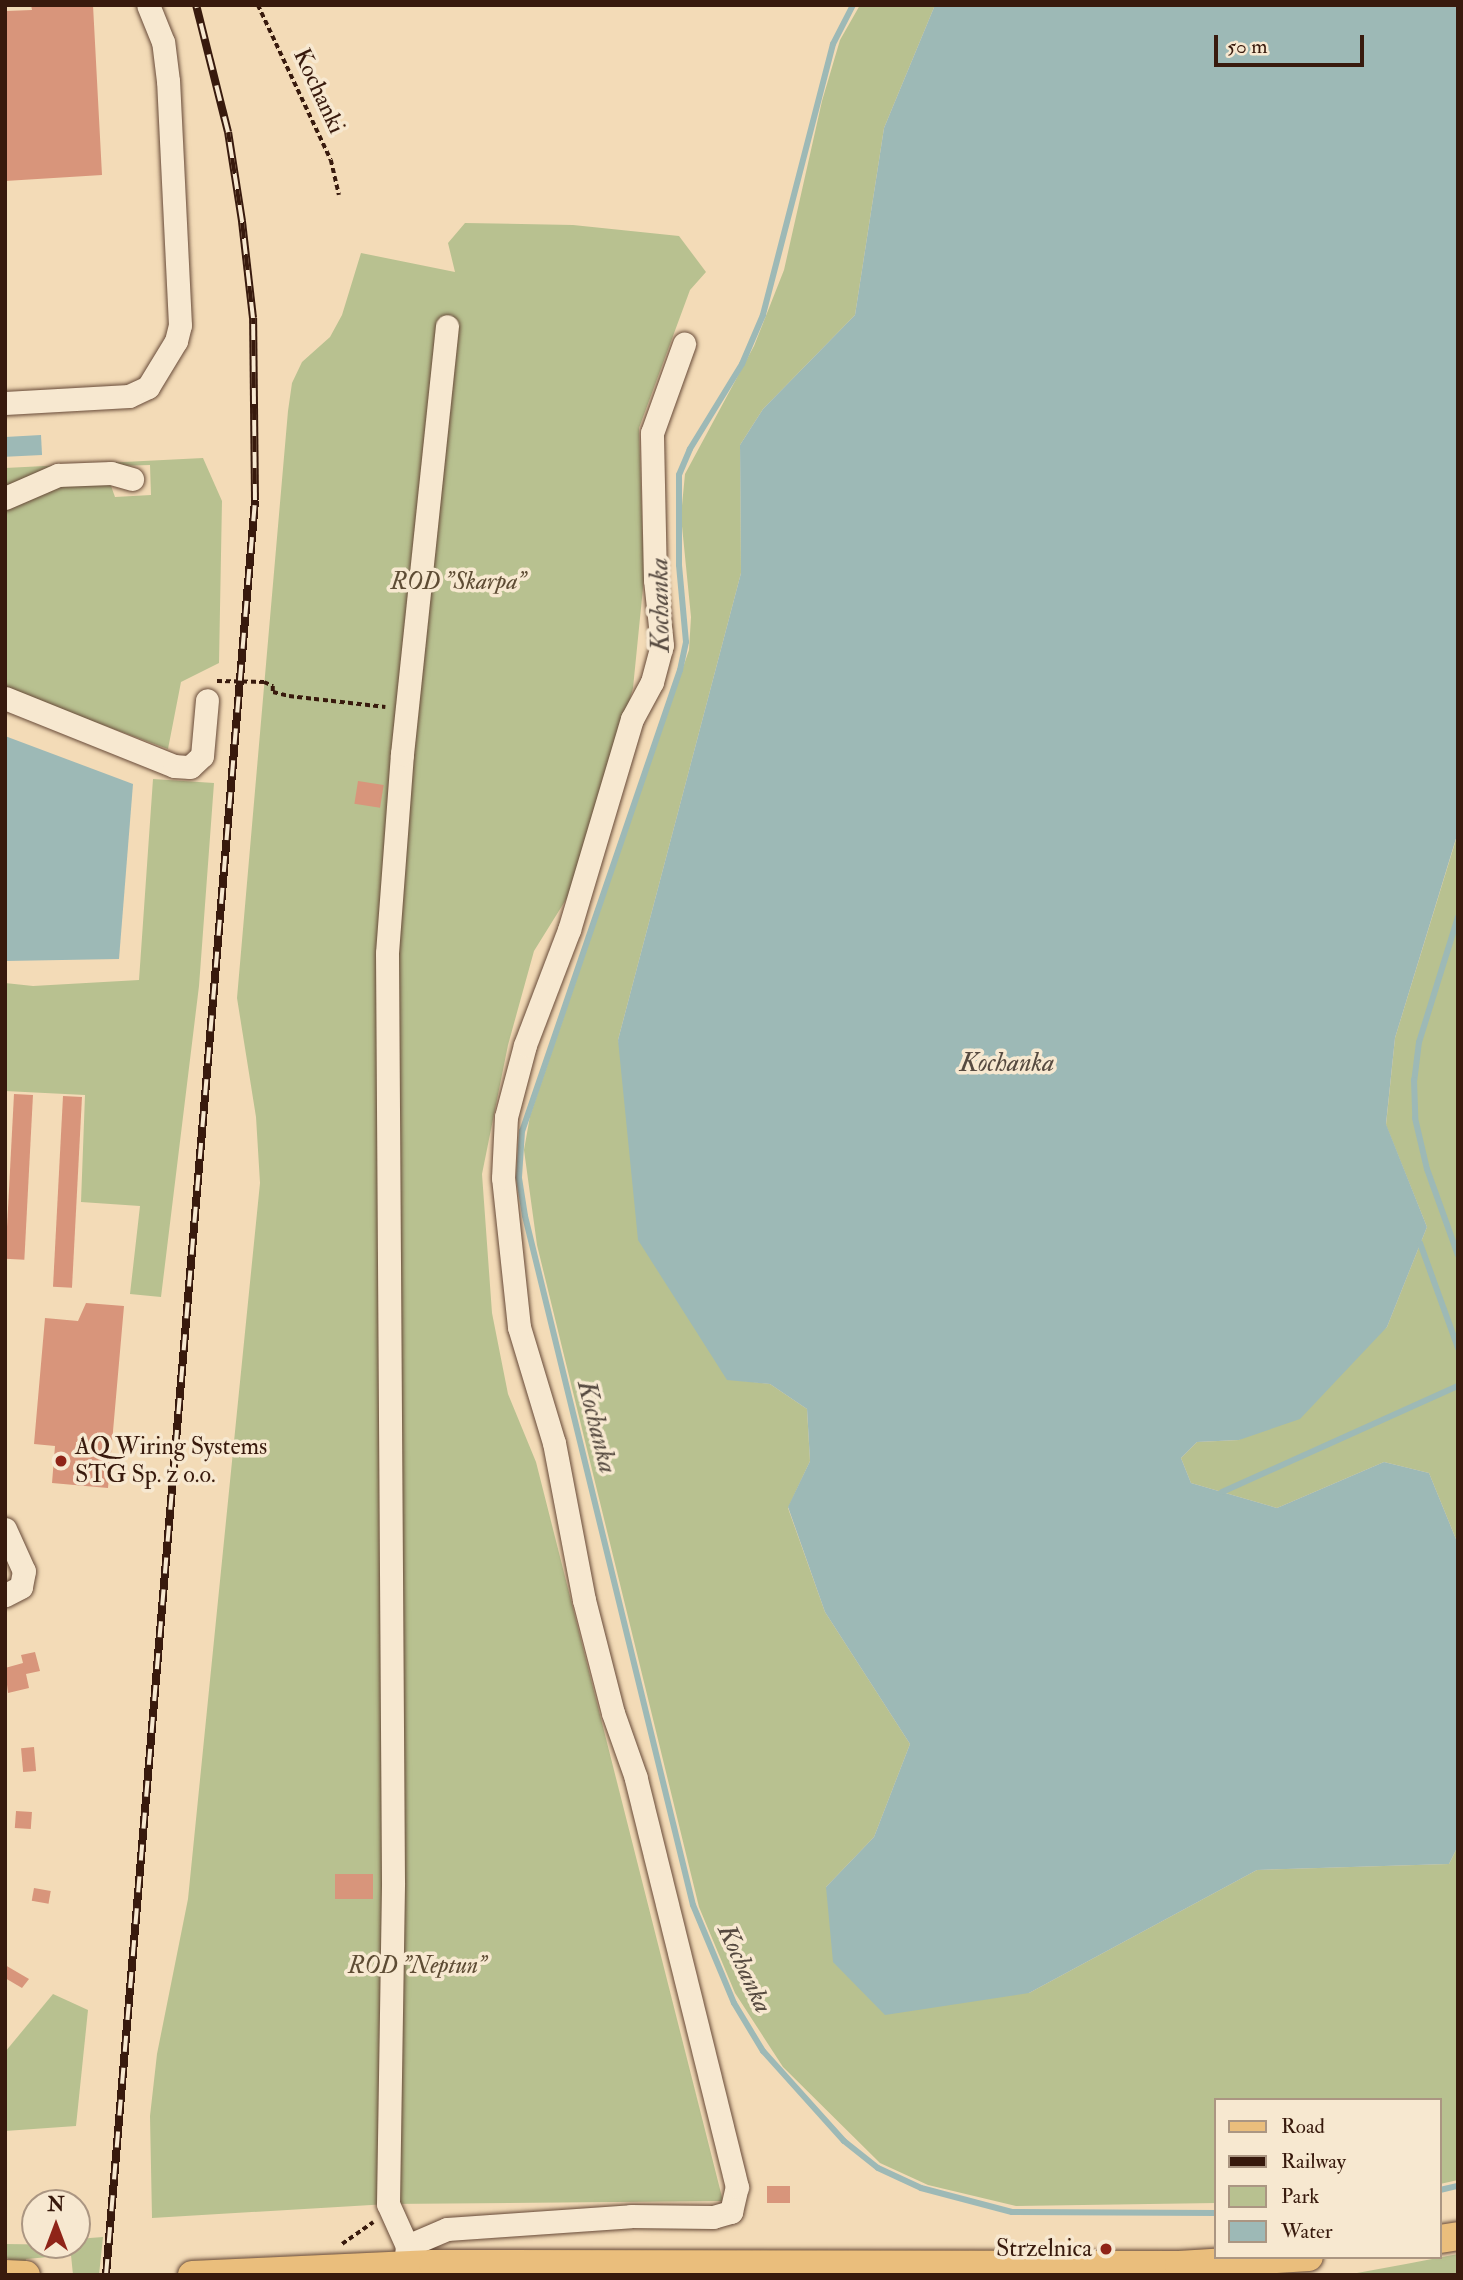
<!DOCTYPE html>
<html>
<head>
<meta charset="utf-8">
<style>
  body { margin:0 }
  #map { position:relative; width:1463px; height:2280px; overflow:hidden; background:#f3dbb7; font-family:"IM FELL Double Pica",serif }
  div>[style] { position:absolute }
  .green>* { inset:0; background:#b8c190 }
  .water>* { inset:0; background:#9db9b6; transform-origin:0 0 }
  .stream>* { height:6px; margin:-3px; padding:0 3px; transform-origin:3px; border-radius:3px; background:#9db9b6 }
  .building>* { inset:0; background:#d8957b; transform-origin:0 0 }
  .path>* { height:3.5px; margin-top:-1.75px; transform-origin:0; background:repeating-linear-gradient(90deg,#381a0d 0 5px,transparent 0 8.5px) }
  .roads { filter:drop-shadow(0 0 2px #674a38) drop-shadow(0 0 2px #674a38) }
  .minor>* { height:23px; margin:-11.5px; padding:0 11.5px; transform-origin:11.5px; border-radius:11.5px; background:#f7e8d0 }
  .major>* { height:28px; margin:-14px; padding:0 14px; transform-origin:14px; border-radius:14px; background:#eabe7c }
  .rail>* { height:8px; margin-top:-4px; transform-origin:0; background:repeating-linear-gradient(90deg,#f7e8d0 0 16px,#381a0d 0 32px); box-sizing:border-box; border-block:2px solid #381a0d }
  .dots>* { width:19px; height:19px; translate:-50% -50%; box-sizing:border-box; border:4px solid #f7e8d0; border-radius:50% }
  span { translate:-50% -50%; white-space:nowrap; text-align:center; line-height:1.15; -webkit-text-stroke:7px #f7e8d0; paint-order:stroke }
  .street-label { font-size:24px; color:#381a0d }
  .park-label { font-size:24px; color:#5e4c34; font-style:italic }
  .poi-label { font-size:24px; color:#381a0d }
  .left { translate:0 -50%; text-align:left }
  .right { translate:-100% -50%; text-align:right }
  .water-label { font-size:26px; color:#564a40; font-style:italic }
  .frame { position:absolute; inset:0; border:7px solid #381a0d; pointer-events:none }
  .legend { position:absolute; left:1214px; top:2098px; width:228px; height:161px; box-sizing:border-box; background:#f7e8d0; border:2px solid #ab9682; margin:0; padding:9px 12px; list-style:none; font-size:21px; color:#381a0d }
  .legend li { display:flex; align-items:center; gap:14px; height:35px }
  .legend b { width:35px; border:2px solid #ab9682 }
  .north { position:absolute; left:21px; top:2189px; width:70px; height:70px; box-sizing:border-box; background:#f7e8d0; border:2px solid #ab9682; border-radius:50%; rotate:0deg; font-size:19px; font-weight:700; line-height:28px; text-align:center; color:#381a0d }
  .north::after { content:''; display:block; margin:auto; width:24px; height:32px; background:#8f2418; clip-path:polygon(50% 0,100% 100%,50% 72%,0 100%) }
  .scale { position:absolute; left:1214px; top:35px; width:150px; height:32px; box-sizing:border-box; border:4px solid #381a0d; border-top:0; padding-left:9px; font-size:21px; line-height:24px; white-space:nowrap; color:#381a0d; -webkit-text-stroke:5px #f7e8d0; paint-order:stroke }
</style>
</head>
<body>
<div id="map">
  <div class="green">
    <div style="clip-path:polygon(860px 5px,935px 5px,884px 128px,855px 315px,763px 409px,740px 445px,741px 573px,618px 1040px,727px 1379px,770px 1384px,807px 1409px,810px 1461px,788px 1508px,825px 1612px,910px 1744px,874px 1837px,826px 1887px,1029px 1993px,1257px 1870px,1449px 1864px,1458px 1846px,1458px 2180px,1440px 2184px,1440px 2100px,1216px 2100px,1216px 2203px,1016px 2206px,928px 2185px,880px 2163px,783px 2067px,735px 1993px,699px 1907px,537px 1245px,524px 1150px,530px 1116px,689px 650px,691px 617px,681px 516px,685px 474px,754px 346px,784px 270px,822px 101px,840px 40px)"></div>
    <div style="clip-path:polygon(465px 223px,573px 225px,679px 236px,706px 272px,690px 290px,639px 428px,644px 578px,633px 688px,580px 877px,534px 951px,508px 1045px,482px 1174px,492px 1313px,508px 1394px,536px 1462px,723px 2201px,388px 2204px,152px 2218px,150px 2116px,157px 2054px,188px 1899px,260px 1183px,256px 1117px,237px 998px,288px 411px,292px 383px,302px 362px,330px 337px,342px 315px,361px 253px,455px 272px,448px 243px)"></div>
    <div style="clip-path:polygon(203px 458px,222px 501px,219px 663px,181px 682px,168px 749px,5px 689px,5px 510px,60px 483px,110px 483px,115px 497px,151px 495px,150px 465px,52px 468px,5px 489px,5px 468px)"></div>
    <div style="clip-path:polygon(153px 779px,214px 783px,199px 986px,161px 1297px,130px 1294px,140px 1206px,81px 1202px,85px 1095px,5px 1091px,5px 983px,33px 986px,139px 980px)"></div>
    <div style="clip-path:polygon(1458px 833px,1458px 1544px,1429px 1473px,1384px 1462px,1277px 1508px,1191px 1483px,1181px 1458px,1197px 1442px,1239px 1440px,1387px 1327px,1427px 1227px,1386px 1125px,1395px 1038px)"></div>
    <div style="clip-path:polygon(53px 1994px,88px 2010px,76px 2126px,5px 2131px,5px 2052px)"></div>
    <div style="clip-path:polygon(103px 2237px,99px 2275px,73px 2275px,71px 2255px,26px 2259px,25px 2268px,5px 2257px,5px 2244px,77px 2245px,77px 2239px)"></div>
    <div style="clip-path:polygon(1458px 2254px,1458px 2275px,1346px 2275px,1406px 2264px)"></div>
  </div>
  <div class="water">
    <div style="clip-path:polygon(935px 5px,1458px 5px,1458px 832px,1395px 1038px,1386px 1124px,1427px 1227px,1387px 1327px,1300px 1419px,1239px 1440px,1197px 1442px,1181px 1458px,1191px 1483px,1277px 1508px,1384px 1462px,1429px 1473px,1458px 1544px,1458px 1846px,1449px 1864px,1257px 1870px,1029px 1993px,885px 2015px,833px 1962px,826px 1887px,874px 1837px,910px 1744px,825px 1612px,788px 1507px,810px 1461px,807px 1409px,770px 1384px,727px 1380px,638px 1240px,618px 1040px,741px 573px,740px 445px,763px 409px,855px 315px,884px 128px)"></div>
    <div style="left:41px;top:435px;width:20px;height:36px;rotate:87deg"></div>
    <div style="clip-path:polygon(5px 736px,133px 784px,119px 959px,5px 961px)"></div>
  </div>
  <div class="stream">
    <div style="left:853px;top:5px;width:44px;rotate:117.1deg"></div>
    <div style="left:833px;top:44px;width:280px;rotate:104.5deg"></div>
    <div style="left:763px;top:315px;width:53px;rotate:113.2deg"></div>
    <div style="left:742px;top:364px;width:100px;rotate:121.5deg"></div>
    <div style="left:690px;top:449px;width:28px;rotate:113deg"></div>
    <div style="left:679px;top:475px;width:90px;rotate:90deg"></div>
    <div style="left:679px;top:565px;width:77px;rotate:84.8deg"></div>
    <div style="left:686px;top:642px;width:29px;rotate:102deg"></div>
    <div style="left:680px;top:670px;width:487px;rotate:108.9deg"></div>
    <div style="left:522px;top:1131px;width:47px;rotate:93.7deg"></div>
    <div style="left:519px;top:1178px;width:38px;rotate:81deg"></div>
    <div style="left:525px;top:1216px;width:709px;rotate:76.3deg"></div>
    <div style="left:693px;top:1905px;width:106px;rotate:67.3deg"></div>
    <div style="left:734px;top:2003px;width:56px;rotate:58.9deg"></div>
    <div style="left:763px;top:2051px;width:121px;rotate:48deg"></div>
    <div style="left:844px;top:2141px;width:43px;rotate:38.5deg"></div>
    <div style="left:878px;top:2168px;width:47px;rotate:24.9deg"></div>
    <div style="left:921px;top:2188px;width:94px;rotate:14.8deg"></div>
    <div style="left:1012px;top:2212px;width:204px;rotate:0.3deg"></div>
    <div style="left:1458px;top:917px;width:131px;rotate:107.3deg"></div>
    <div style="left:1419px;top:1042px;width:38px;rotate:97deg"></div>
    <div style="left:1414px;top:1080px;width:38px;rotate:88deg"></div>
    <div style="left:1415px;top:1118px;width:52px;rotate:76.8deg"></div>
    <div style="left:1427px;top:1169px;width:91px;rotate:70.2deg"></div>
    <div style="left:1420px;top:1243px;width:112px;rotate:70.1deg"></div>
    <div style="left:1222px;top:1492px;width:259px;rotate:-24.2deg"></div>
    <div style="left:1440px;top:2190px;width:18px;rotate:-13deg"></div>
  </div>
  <div class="building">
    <div style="clip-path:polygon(31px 5px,93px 5px,102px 175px,5px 181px,6px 11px,32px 10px)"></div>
    <div style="left:358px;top:781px;width:26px;height:23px;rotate:9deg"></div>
    <div style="left:14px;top:1094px;width:19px;height:165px;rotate:3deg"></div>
    <div style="left:63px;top:1096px;width:19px;height:191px;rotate:3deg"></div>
    <div style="clip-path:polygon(86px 1303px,124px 1306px,108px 1488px,52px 1483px,55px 1446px,34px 1444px,45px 1318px,78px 1321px)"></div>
    <div style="clip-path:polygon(35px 1652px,40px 1671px,26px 1674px,29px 1688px,8px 1693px,5px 1668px,23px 1663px,21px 1655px)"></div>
    <div style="left:34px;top:1747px;width:24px;height:13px;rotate:85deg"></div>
    <div style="left:16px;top:1811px;width:16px;height:17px;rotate:4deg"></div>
    <div style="left:335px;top:1874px;width:38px;height:25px"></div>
    <div style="left:34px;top:1888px;width:17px;height:13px;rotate:10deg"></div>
    <div style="clip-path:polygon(5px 1965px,29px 1979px,22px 1988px,5px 1978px)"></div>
    <div style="left:767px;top:2186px;width:23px;height:17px"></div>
  </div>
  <div class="path">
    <div style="left:258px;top:5px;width:171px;rotate:64.8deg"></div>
    <div style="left:331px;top:160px;width:36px;rotate:77deg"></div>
    <div style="left:217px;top:681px;width:47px;rotate:1.2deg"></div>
    <div style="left:264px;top:682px;width:10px;rotate:24deg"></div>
    <div style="left:273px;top:686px;width:6px;rotate:90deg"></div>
    <div style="left:273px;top:692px;width:16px;rotate:14deg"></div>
    <div style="left:289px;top:696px;width:97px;rotate:6.5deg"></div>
    <div style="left:342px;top:2244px;width:38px;rotate:-35deg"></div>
  </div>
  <div class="roads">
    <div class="minor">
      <div style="left:5px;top:403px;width:124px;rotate:-3.2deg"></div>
      <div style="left:129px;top:396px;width:21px;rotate:-25deg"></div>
      <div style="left:148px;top:387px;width:54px;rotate:-58.7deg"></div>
      <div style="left:176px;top:341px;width:16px;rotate:-76deg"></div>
      <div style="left:180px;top:325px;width:244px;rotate:-92.8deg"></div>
      <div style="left:168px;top:81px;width:39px;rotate:-97deg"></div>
      <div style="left:163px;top:42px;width:40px;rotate:-112deg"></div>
      <div style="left:5px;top:498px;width:58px;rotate:-23.5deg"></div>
      <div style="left:58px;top:475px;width:53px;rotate:-2.2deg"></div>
      <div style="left:111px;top:473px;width:22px;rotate:16deg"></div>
      <div style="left:5px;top:698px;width:182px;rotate:21.9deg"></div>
      <div style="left:174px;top:766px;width:16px;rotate:4deg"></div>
      <div style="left:190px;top:767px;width:16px;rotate:-43deg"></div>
      <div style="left:202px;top:756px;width:56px;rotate:-84.9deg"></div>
      <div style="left:5px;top:1529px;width:46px;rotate:65.7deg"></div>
      <div style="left:24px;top:1571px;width:16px;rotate:101deg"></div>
      <div style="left:21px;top:1587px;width:18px;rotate:153deg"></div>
      <div style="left:407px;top:2246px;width:46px;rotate:-114.3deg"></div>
      <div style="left:388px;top:2204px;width:322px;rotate:-89.1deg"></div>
      <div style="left:393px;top:1882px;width:929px;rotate:-90.37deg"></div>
      <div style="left:387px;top:953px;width:200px;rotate:-85.7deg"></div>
      <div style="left:402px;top:754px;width:430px;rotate:-84deg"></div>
      <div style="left:405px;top:2265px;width:19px;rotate:-84deg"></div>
      <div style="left:407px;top:2246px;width:43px;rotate:-23deg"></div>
      <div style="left:447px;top:2229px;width:184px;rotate:-4deg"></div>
      <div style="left:631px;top:2216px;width:82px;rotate:0.7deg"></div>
      <div style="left:713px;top:2217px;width:19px;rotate:-16deg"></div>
      <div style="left:731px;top:2212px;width:26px;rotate:-77deg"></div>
      <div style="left:737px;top:2187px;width:421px;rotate:-103.9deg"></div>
      <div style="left:636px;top:1778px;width:69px;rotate:-109.5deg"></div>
      <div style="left:613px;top:1713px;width:117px;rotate:-104.4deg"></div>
      <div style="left:584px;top:1600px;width:160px;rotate:-100.8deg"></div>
      <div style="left:554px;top:1443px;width:121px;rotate:-106.8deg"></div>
      <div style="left:519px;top:1327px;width:150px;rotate:-96.1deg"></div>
      <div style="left:503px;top:1178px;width:61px;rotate:-87.2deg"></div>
      <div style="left:506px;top:1117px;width:74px;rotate:-75.2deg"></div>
      <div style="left:525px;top:1045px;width:123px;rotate:-69.1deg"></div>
      <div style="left:569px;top:930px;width:220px;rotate:-73.4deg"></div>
      <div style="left:632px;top:719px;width:42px;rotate:-61.6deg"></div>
      <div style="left:652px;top:682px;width:38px;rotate:-75deg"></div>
      <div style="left:662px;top:645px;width:65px;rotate:-96.1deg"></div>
      <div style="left:655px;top:580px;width:147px;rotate:-91.2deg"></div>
      <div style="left:652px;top:433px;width:95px;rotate:-70.2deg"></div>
    </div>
    <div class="major">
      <div style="left:1440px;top:2239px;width:18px;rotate:-9deg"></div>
      <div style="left:5px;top:2274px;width:21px;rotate:3deg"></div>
      <div style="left:192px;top:2275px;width:241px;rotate:-2.6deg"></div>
      <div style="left:433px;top:2264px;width:746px;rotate:0.08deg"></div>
      <div style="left:1179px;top:2265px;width:130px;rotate:-3.5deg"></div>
    </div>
  </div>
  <div class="rail">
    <div style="left:106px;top:2275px;width:1781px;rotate:-85.2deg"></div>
    <div style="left:255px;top:500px;width:182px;rotate:-90.6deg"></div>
    <div style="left:253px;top:318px;width:98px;rotate:-96.5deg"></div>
    <div style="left:242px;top:221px;width:90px;rotate:-98.9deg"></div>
    <div style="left:228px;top:132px;width:131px;rotate:-104.1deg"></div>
  </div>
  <div class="dots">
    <div style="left:61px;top:1461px;background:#8f2418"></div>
    <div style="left:1106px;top:2249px;background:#8f2418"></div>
  </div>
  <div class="street-label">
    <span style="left:319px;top:91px;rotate:65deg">Kochanki</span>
  </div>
  <div class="park-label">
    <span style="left:458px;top:582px">ROD "Skarpa"</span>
    <span style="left:417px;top:1966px">ROD "Neptun"</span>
  </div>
  <div class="poi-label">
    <span class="left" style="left:75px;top:1461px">AQ Wiring Systems<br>STG Sp. z o.o.</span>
    <span class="right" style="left:1092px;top:2249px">Strzelnica</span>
  </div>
  <div class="water-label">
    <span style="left:661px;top:605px;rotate:-91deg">Kochanka</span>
    <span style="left:1007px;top:1064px">Kochanka</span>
    <span style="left:596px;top:1427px;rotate:76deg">Kochanka</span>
    <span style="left:744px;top:1969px;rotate:65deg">Kochanka</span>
  </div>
  <div class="frame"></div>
  <ul class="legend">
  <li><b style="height:9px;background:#eabe7c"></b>Road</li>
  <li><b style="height:9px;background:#381a0d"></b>Railway</li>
  <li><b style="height:19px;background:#b8c190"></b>Park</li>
  <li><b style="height:19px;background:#9db9b6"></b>Water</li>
  </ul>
  <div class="north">N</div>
  <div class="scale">50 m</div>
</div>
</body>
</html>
